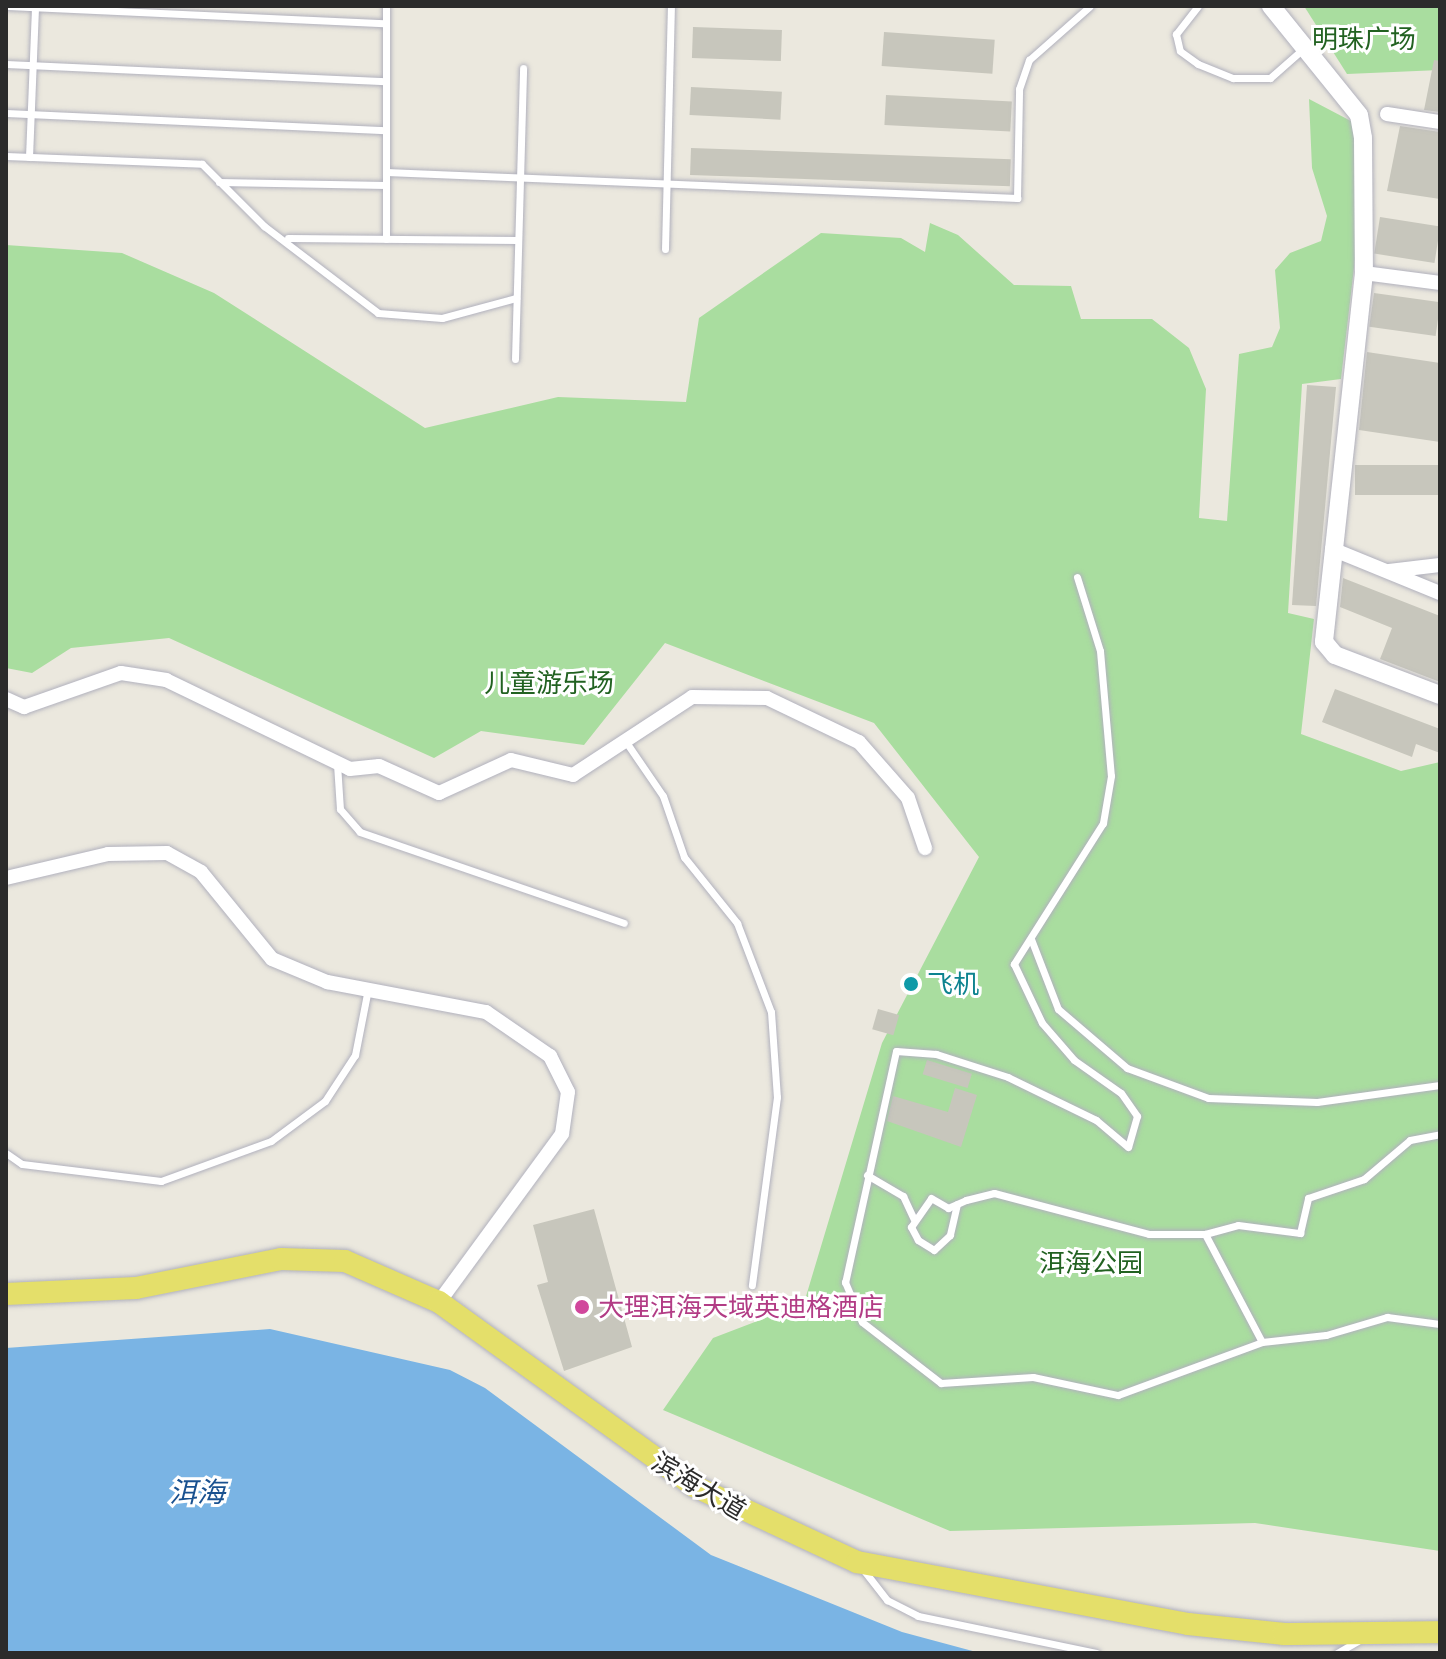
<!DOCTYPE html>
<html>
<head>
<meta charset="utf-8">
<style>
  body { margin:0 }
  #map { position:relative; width:1446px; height:1659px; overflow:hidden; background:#ebe8de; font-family:Ubuntu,"Noto Sans SC",sans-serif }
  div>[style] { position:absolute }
  .green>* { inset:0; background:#a9dd9f }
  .water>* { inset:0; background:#7ab4e4 }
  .building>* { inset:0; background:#c7c6bc; transform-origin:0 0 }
  .roads { filter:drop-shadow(0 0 2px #b1b1bd) drop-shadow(0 0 2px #b1b1bd) }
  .service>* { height:7px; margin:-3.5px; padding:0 3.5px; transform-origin:3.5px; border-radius:3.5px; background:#fff }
  .minor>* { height:14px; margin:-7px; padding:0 7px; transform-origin:7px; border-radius:7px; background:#fff }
  .tertiary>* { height:18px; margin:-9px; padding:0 9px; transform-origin:9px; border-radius:9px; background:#fff }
  .primary>* { height:22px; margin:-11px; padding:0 11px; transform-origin:11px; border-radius:11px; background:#e4df6a }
  .dots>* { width:22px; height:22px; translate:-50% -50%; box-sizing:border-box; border:4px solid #fff; border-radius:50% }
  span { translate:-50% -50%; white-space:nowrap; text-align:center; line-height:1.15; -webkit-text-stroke:6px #fff; paint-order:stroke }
  .park-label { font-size:26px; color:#226221 }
  .culture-label { font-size:26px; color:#0d838f }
  .left { translate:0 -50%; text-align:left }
  .hotel-label { font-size:26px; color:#b23c85 }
  .street-label { font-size:26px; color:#2b2b2b }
  .water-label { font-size:28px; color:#195190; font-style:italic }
  .frame { position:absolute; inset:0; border:8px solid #2b2b2b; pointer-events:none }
</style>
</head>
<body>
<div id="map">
  <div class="green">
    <div style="clip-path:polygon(1304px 6px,1440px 6px,1440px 70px,1347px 74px)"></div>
    <div style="clip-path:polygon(1309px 99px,1370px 131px,1341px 379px,1302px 384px,1288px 613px,1314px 619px,1301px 734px,1401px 771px,1440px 762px,1440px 1551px,1255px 1523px,950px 1531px,663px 1410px,713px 1338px,804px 1303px,882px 1043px,979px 857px,874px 723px,665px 643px,584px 745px,481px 731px,434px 758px,169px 638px,71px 648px,32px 673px,6px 668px,6px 245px,122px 253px,214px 293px,425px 428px,558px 397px,686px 402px,699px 318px,821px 233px,901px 238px,925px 252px,930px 223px,958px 235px,1014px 285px,1071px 286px,1081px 319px,1152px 319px,1189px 348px,1206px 389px,1199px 518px,1227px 521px,1239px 354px,1272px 347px,1280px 328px,1275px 270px,1290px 253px,1321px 241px,1327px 216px,1312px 168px)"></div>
  </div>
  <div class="water">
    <div style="clip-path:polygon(270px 1329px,450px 1370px,485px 1388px,711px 1555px,902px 1632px,980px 1653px,6px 1653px,6px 1348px)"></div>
  </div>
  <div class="building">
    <div style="left:693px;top:27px;width:89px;height:31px;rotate:2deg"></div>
    <div style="left:884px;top:32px;width:111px;height:34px;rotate:4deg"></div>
    <div style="clip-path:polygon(1434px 60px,1440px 61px,1440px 112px,1424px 110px)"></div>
    <div style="left:691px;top:87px;width:91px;height:28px;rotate:3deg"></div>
    <div style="left:886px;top:95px;width:126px;height:30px;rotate:3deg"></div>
    <div style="clip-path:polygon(1400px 126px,1440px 132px,1440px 199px,1387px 191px)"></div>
    <div style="left:691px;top:148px;width:320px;height:27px;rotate:2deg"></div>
    <div style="left:1380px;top:217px;width:61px;height:37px;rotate:9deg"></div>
    <div style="left:1374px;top:293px;width:67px;height:34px;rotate:8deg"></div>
    <div style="clip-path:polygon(1367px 352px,1440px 363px,1440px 442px,1359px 430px)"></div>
    <div style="clip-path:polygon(1307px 385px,1336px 387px,1316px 606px,1292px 605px)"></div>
    <div style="left:1440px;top:465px;width:30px;height:85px;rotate:90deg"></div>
    <div style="clip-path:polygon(1343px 578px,1440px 616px,1440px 682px,1380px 659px,1392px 628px,1340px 607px)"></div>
    <div style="clip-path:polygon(1335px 689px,1440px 729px,1440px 753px,1416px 744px,1412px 757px,1322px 722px)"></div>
    <div style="left:878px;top:1009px;width:22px;height:21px;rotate:16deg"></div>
    <div style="left:927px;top:1060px;width:47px;height:15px;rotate:17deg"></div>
    <div style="clip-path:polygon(955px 1088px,977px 1095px,961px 1147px,887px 1121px,893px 1096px,948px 1112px)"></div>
    <div style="clip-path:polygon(594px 1209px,632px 1347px,564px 1371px,537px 1285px,548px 1282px,533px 1225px)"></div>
  </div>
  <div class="roads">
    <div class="service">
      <div style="left:6px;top:6px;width:380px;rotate:2.6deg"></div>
      <div style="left:1198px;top:6px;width:36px;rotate:128deg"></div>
      <div style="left:1176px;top:34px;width:17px;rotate:77deg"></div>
      <div style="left:1180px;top:51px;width:22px;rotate:36deg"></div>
      <div style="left:1198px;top:64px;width:38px;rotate:22deg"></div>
      <div style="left:1233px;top:78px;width:37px"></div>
      <div style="left:1270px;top:78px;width:44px;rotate:-41.3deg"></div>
      <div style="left:6px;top:64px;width:380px;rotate:2.6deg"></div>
      <div style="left:6px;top:113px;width:380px;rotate:2.6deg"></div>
      <div style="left:6px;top:156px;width:196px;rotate:2.3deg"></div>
      <div style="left:202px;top:164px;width:88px;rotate:45deg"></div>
      <div style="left:264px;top:226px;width:143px;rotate:37.3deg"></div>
      <div style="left:378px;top:313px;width:64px;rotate:4.5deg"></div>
      <div style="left:442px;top:318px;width:77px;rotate:-15.1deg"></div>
      <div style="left:29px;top:157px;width:151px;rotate:-87.7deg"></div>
      <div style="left:386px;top:172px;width:632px;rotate:2.36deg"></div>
      <div style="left:1017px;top:198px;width:109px;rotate:-88.9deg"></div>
      <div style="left:1019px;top:89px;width:31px;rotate:-71deg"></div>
      <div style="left:1029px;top:60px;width:81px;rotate:-41.5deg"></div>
      <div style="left:219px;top:182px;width:167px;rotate:1deg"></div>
      <div style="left:288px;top:238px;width:230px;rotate:0.5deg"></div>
      <div style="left:386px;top:239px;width:233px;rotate:-90deg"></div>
      <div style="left:665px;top:249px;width:243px;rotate:-88.6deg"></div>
      <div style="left:515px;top:359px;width:291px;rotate:-88.4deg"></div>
      <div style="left:1077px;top:577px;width:77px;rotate:72.7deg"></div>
      <div style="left:1100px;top:651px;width:125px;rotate:85deg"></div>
      <div style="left:1111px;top:776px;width:48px;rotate:99.7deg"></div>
      <div style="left:1103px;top:823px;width:167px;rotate:122.3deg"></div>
      <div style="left:1014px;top:964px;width:65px;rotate:64.6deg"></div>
      <div style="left:1042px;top:1023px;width:49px;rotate:49.1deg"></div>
      <div style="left:1074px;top:1060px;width:57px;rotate:35.1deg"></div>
      <div style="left:1121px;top:1093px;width:28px;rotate:55deg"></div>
      <div style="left:1137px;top:1116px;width:32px;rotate:106deg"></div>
      <div style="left:1128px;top:1147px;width:42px;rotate:-139.8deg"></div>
      <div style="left:1096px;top:1120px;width:98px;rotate:-154deg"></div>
      <div style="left:1008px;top:1077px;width:76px;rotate:-162.3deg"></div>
      <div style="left:936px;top:1054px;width:40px;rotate:-175.7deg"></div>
      <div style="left:896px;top:1051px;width:237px;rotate:102.4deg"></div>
      <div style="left:845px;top:1282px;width:43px;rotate:67deg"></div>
      <div style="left:862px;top:1322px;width:100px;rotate:37.7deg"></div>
      <div style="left:941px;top:1383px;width:92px;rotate:-3.7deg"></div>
      <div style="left:1033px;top:1377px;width:87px;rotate:12deg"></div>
      <div style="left:1118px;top:1395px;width:153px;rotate:-20.2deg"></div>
      <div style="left:626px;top:742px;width:65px;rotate:55.6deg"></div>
      <div style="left:663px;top:796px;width:65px;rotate:71deg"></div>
      <div style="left:684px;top:857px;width:85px;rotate:51.2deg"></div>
      <div style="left:737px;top:923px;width:95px;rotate:69.1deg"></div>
      <div style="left:771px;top:1012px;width:85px;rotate:86deg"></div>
      <div style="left:777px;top:1097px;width:190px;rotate:97.6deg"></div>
      <div style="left:337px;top:764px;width:45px;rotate:86.2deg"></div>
      <div style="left:340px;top:809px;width:30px;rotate:49deg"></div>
      <div style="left:360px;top:832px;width:279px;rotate:19deg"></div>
      <div style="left:1031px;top:939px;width:75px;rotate:68.9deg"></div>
      <div style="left:1058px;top:1009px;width:91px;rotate:40.5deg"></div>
      <div style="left:1127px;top:1068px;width:86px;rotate:20.3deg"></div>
      <div style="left:1208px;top:1098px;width:109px;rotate:2.1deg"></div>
      <div style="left:1317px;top:1102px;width:124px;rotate:-7.9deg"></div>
      <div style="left:6px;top:1153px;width:19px;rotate:35deg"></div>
      <div style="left:22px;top:1164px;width:140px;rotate:7deg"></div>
      <div style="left:161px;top:1181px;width:117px;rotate:-20deg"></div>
      <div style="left:271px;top:1141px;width:67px;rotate:-36.5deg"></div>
      <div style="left:325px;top:1101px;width:55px;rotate:-56.9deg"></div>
      <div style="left:355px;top:1055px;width:67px;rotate:-78.9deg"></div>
      <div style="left:867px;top:1175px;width:42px;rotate:30.3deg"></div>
      <div style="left:903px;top:1196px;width:26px;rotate:65deg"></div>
      <div style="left:957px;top:1204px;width:32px;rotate:103deg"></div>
      <div style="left:950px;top:1235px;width:22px;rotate:137deg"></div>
      <div style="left:934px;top:1250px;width:19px;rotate:-148deg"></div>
      <div style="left:918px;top:1240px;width:15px;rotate:-118deg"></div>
      <div style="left:911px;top:1227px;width:35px;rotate:-55deg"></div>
      <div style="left:931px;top:1198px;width:20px;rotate:30deg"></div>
      <div style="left:948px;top:1208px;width:20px;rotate:-24deg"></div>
      <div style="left:966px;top:1200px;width:29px;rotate:-14deg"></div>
      <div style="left:994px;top:1193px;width:160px;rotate:14.8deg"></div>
      <div style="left:1149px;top:1234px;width:56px"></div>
      <div style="left:1205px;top:1234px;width:122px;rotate:62.2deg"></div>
      <div style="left:1262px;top:1342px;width:64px;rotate:-6.2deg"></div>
      <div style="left:1326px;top:1335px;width:64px;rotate:-16.4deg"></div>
      <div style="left:1387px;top:1317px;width:53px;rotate:7.5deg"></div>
      <div style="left:1205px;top:1234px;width:34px;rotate:-15deg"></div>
      <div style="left:1238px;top:1225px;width:63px;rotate:7.4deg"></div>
      <div style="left:1300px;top:1233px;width:36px;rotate:-77deg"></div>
      <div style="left:1308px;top:1198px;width:59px;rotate:-18.7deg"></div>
      <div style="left:1364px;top:1179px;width:60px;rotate:-40.3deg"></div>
      <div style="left:1410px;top:1140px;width:31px;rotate:-11deg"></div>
      <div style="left:862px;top:1568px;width:41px;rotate:52deg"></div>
      <div style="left:887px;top:1600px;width:35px;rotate:27deg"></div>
      <div style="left:918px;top:1616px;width:182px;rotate:11.7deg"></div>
      <div style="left:1337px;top:1653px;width:24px;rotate:-30deg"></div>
    </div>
    <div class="minor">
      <div style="left:1387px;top:114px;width:54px;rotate:8.6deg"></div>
      <div style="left:1364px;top:273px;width:77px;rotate:7.5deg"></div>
      <div style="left:1332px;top:549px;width:117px;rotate:22.2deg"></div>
      <div style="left:1389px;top:571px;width:51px;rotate:-6.7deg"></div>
      <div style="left:6px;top:699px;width:20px;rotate:24deg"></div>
      <div style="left:24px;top:707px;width:103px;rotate:-19.3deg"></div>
      <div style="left:121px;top:673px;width:46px;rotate:8.8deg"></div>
      <div style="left:166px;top:680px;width:204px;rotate:25.8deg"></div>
      <div style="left:350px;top:769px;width:29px;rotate:-6deg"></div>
      <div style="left:379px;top:766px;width:66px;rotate:24.2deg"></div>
      <div style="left:439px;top:793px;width:79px;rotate:-24.6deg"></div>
      <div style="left:511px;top:760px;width:64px;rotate:13.6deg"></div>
      <div style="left:573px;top:775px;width:142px;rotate:-33.2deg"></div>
      <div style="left:692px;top:697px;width:75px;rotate:0.8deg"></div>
      <div style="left:767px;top:698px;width:102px;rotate:25.6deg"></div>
      <div style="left:859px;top:742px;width:74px;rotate:48.8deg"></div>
      <div style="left:908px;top:798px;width:53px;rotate:71.2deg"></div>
      <div style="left:6px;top:878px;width:105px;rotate:-13.2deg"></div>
      <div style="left:108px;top:854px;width:59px;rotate:-1deg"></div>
      <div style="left:167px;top:853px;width:39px;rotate:29deg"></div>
      <div style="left:201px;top:872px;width:112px;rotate:50.8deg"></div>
      <div style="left:272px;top:959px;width:60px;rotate:22.7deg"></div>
      <div style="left:327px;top:982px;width:162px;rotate:10.7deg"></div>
      <div style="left:486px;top:1012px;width:78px;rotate:34.5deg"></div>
      <div style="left:550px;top:1056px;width:40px;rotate:63.4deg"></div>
      <div style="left:568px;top:1092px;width:42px;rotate:98.1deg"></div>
      <div style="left:562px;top:1134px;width:208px;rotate:126.2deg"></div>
    </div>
    <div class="tertiary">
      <div style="left:1271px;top:6px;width:140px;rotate:51.1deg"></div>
      <div style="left:1359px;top:115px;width:23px;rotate:80deg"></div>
      <div style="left:1363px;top:138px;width:135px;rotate:89.6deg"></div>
      <div style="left:1364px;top:273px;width:371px;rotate:96.2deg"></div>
      <div style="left:1324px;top:642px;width:17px;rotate:50deg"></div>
      <div style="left:1335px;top:655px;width:112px;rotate:20.9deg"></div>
    </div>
    <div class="primary">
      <div style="left:6px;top:1294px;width:130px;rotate:-2.6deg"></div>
      <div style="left:136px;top:1288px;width:148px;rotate:-11.3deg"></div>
      <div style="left:281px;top:1259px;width:64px;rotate:1.8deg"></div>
      <div style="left:345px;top:1261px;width:103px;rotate:23.6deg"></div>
      <div style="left:439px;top:1302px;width:314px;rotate:35.8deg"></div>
      <div style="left:694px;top:1486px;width:180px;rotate:25deg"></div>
      <div style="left:857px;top:1562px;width:337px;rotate:10.6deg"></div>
      <div style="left:1188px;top:1624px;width:97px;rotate:5.9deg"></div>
      <div style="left:1284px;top:1634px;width:156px;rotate:-0.7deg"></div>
    </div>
  </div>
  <div class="dots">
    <div style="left:911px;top:984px;background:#0f9aa8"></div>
    <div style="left:582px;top:1307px;background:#d1479c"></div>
  </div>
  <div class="park-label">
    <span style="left:1364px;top:39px">明珠广场</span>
    <span style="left:549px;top:683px">儿童游乐场</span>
    <span style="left:1091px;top:1263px">洱海公园</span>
  </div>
  <div class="culture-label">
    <span class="left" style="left:927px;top:984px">飞机</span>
  </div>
  <div class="hotel-label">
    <span class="left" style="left:598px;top:1307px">大理洱海天域英迪格酒店</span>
  </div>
  <div class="street-label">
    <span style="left:699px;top:1486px;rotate:31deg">滨海大道</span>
  </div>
  <div class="water-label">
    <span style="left:197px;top:1492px">洱海</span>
  </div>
  <div class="frame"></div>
</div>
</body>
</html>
